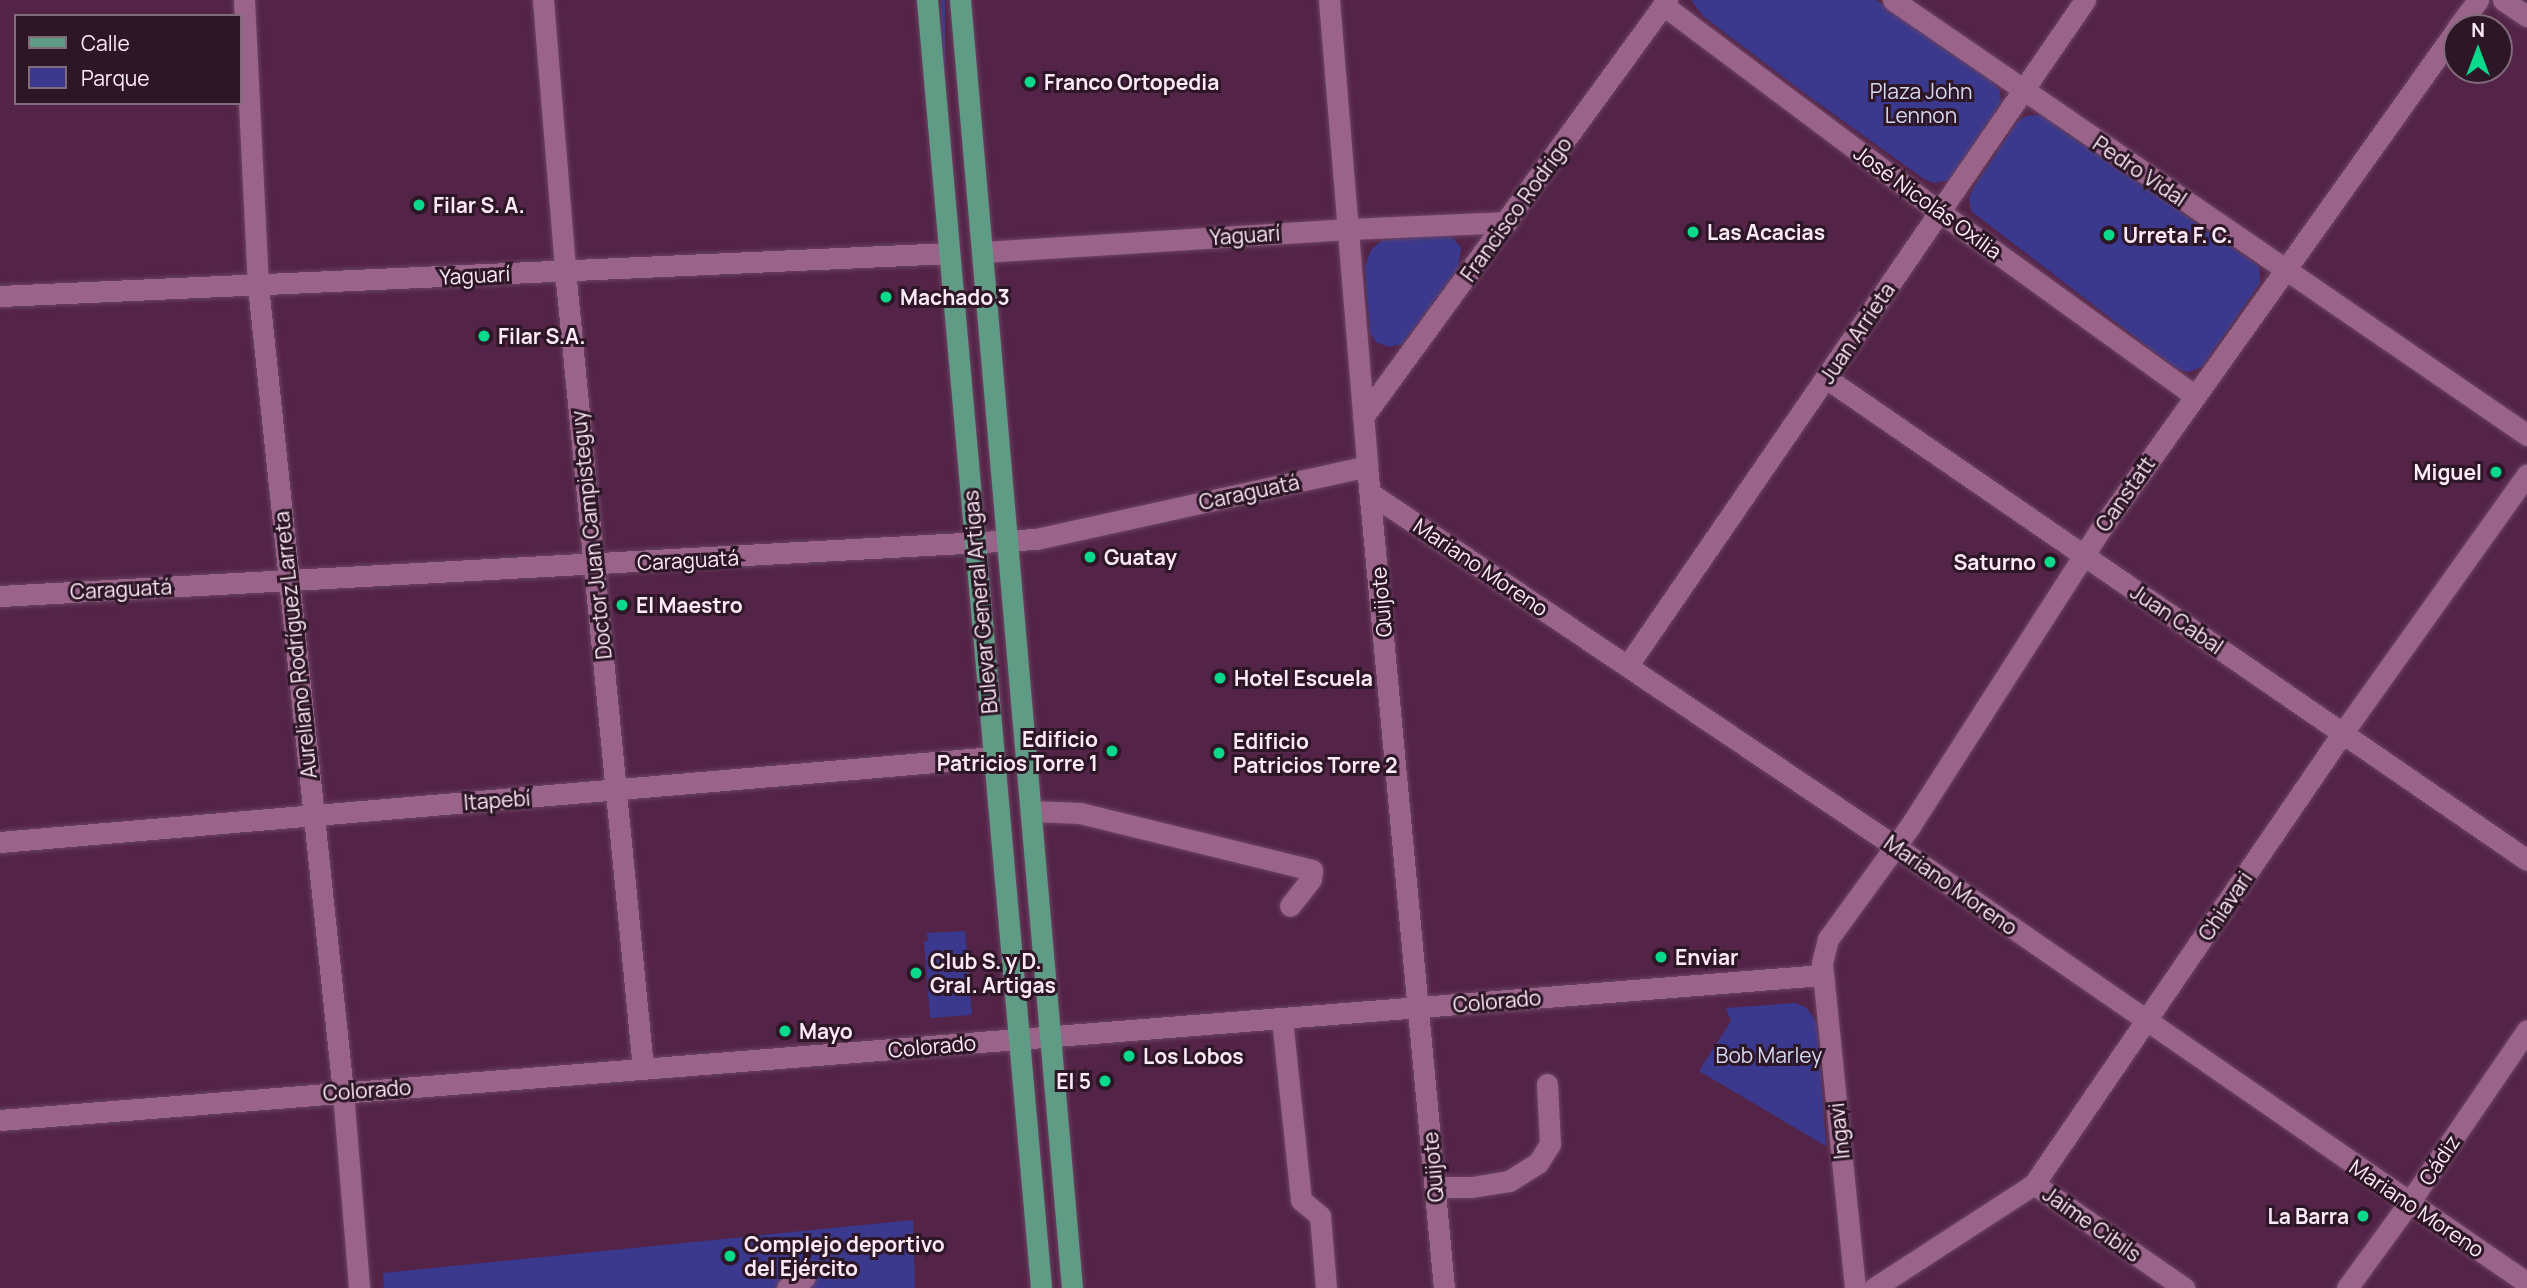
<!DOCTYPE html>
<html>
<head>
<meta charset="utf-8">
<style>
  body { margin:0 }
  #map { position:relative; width:2527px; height:1288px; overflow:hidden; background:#542448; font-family:Manrope,sans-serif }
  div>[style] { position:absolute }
  .green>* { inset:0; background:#3a398e; transform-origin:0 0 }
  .roads { filter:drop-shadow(0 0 2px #6b4462) drop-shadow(0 0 2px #6b4462) }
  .minor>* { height:21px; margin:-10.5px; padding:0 10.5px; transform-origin:10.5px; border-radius:10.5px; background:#9a638a }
  .major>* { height:21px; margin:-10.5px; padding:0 10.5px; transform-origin:10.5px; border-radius:10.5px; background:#5f9b85 }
  .dots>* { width:19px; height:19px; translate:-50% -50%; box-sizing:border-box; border:4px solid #2d1727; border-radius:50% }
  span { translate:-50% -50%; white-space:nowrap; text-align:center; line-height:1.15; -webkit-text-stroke:6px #2d1727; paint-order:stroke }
  .poi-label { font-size:21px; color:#fdeaf7; font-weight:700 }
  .left { translate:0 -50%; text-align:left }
  .right { translate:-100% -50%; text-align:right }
  .park-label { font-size:21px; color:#d4d8f1 }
  .street-label { font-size:21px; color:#fdeaf7 }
  .legend { position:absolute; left:14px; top:14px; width:228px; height:91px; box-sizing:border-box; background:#2d1727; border:2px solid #806b7a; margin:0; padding:9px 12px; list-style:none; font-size:21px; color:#fdeaf7 }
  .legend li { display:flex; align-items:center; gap:14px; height:35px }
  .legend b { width:35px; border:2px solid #806b7a }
  .north { position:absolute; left:2443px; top:14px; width:70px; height:70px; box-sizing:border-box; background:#2d1727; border:2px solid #806b7a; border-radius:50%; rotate:0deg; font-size:19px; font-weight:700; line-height:28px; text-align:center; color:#fdeaf7 }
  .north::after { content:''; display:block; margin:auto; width:24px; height:32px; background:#09d98b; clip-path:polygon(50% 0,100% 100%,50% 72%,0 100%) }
</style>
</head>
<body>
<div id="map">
  <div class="green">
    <div style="left:941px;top:0;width:4px;height:215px"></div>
    <div style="clip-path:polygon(1691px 0,1876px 0,1992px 81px,2000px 91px,2001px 103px,1949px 180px,1934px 183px,1924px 179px,1803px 92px,1703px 16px)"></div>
    <div style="clip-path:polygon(2041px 115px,2259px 266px,2260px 283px,2202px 367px,2188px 372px,2177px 369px,1971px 211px,1969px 197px,1975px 185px,2017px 122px,2026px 116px)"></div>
    <div style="clip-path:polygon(1445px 235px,1453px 238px,1461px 248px,1458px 269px,1402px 344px,1389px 347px,1376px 342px,1370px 333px,1365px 266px,1371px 250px,1382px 240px)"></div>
    <div style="clip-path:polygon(965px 931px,972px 1015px,930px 1018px,924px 941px,928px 941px,927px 933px)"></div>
    <div style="clip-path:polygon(1796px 1003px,1807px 1008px,1817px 1023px,1826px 1146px,1699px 1071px,1731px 1021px,1726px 1008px)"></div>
    <div style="clip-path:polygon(913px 1220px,915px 1288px,384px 1288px,383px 1273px)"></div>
  </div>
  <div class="roads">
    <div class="minor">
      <div style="left:244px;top:0;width:286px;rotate:87.2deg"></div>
      <div style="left:258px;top:286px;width:810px;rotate:83.98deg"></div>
      <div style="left:343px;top:1092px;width:197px;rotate:85.3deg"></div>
      <div style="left:543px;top:0;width:271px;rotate:85.3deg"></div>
      <div style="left:565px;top:270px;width:803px;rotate:84.42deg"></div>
      <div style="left:1329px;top:0;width:468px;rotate:85.3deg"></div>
      <div style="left:1367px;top:466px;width:826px;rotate:84.65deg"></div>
      <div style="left:1893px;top:0;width:769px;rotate:34.45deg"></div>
      <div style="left:2503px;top:0;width:29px;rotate:34deg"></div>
      <div style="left:1663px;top:5px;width:346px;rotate:36.8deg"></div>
      <div style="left:1940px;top:212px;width:313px;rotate:35.8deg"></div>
      <div style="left:2457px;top:28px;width:35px;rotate:-53deg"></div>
      <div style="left:983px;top:252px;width:367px;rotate:-3.6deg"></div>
      <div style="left:1349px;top:229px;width:158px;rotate:-2.5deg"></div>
      <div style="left:0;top:296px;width:950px;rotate:-2.59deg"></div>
      <div style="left:1826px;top:378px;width:851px;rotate:34.51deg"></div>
      <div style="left:1363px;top:417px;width:516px;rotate:-53.91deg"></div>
      <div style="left:1370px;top:493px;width:634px;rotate:33.94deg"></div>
      <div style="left:1896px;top:847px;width:767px;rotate:34.64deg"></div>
      <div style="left:0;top:596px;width:1038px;rotate:-3.15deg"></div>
      <div style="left:1036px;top:539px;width:339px;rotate:-12.4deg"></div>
      <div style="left:1628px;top:665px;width:807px;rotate:-55.5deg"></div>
      <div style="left:1031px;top:811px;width:49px;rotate:2.3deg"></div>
      <div style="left:1080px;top:813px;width:239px;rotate:13.8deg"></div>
      <div style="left:1312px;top:870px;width:9px;rotate:96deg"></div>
      <div style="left:1311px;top:879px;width:34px;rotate:128deg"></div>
      <div style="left:0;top:842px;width:998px;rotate:-4.89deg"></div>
      <div style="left:1282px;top:1019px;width:182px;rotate:84deg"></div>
      <div style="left:1301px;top:1200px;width:25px;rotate:40deg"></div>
      <div style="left:1320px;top:1216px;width:72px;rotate:85.2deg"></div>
      <div style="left:0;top:1120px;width:1829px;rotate:-4.55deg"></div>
      <div style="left:2034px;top:1184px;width:183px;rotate:34.7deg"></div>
      <div style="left:1435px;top:1187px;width:37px"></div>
      <div style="left:1472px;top:1187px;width:37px;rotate:-9deg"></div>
      <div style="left:1509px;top:1181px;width:34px;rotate:-32deg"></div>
      <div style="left:1538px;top:1163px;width:22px;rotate:-58deg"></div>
      <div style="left:1550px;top:1144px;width:60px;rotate:-92.9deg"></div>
      <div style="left:787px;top:1288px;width:20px;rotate:-30deg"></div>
      <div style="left:1855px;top:1288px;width:315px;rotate:-95.8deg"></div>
      <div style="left:1823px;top:975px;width:12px;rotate:-95deg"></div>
      <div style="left:1822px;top:963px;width:25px;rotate:-76deg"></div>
      <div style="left:1828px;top:939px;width:140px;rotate:-54deg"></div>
      <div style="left:1910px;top:826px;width:352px;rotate:-57.3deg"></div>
      <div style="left:2100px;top:530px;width:615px;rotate:-54.53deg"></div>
      <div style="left:1874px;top:1288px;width:191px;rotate:-33deg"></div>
      <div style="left:2034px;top:1184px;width:549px;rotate:-55.62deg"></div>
      <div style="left:2344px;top:731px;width:315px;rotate:-54.5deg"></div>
      <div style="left:2347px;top:1288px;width:105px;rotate:-53.9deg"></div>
      <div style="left:2409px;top:1203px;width:209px;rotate:-55.7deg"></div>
    </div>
    <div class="major">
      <div style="left:927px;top:0;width:1293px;rotate:84.94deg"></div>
      <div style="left:960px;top:0;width:1293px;rotate:85.03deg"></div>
    </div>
  </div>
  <div class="dots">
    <div style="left:1030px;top:82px;background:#09d98b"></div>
    <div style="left:419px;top:205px;background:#09d98b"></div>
    <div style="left:1693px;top:232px;background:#09d98b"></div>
    <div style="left:2109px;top:235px;background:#09d98b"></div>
    <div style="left:886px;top:297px;background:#09d98b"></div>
    <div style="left:484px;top:336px;background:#09d98b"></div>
    <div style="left:2496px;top:472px;background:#09d98b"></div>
    <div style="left:1090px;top:557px;background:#09d98b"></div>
    <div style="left:2050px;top:562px;background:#09d98b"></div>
    <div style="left:622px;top:605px;background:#09d98b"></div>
    <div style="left:1220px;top:678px;background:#09d98b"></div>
    <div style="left:1112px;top:751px;background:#09d98b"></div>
    <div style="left:1219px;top:753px;background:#09d98b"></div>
    <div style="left:1661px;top:957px;background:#09d98b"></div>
    <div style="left:916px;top:973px;background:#09d98b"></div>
    <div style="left:785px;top:1031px;background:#09d98b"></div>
    <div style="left:1129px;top:1056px;background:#09d98b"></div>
    <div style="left:1105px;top:1081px;background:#09d98b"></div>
    <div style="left:2363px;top:1216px;background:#09d98b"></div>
    <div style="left:730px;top:1256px;background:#09d98b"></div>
  </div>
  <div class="poi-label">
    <span class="left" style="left:1044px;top:82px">Franco Ortopedia</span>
    <span class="left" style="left:433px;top:205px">Filar S. A.</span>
    <span class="left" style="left:1707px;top:232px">Las Acacias</span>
    <span class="left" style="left:2123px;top:235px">Urreta F. C.</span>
    <span class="left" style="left:900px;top:297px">Machado 3</span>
    <span class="left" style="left:498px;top:336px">Filar S.A.</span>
    <span class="right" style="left:2482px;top:472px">Miguel</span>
    <span class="left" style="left:1104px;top:557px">Guatay</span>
    <span class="right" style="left:2036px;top:562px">Saturno</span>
    <span class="left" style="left:636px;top:605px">El Maestro</span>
    <span class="left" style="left:1234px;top:678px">Hotel Escuela</span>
    <span class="right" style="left:1098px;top:751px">Edificio<br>Patricios Torre 1</span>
    <span class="left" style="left:1233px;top:753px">Edificio<br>Patricios Torre 2</span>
    <span class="left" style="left:1675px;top:957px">Enviar</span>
    <span class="left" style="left:930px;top:973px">Club S. y D.<br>Gral. Artigas</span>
    <span class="left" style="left:799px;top:1031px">Mayo</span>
    <span class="left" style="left:1143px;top:1056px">Los Lobos</span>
    <span class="right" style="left:1091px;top:1081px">El 5</span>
    <span class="right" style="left:2349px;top:1216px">La Barra</span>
    <span class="left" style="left:744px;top:1256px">Complejo deportivo<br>del Ejército</span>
  </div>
  <div class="park-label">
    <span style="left:1921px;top:103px">Plaza John<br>Lennon</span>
    <span style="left:1769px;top:1055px">Bob Marley</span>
  </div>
  <div class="street-label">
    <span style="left:2140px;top:171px;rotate:34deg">Pedro Vidal</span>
    <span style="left:1928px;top:202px;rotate:36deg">José Nicolás Oxilia</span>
    <span style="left:1516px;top:209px;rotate:-54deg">Francisco Rodrigo</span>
    <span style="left:1245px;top:235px;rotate:-4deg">Yaguarí</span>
    <span style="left:475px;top:275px;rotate:-3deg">Yaguarí</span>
    <span style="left:1857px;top:333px;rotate:-56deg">Juan Arrieta</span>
    <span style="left:1249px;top:492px;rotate:-12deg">Caraguatá</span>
    <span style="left:2125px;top:494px;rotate:-55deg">Canstatt</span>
    <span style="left:591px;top:535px;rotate:-96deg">Doctor Juan Campisteguy</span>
    <span style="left:688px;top:560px;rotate:-3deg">Caraguatá</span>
    <span style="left:1481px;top:567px;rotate:34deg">Mariano Moreno</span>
    <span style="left:121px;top:589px;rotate:-3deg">Caraguatá</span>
    <span style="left:980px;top:602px;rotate:-95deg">Bulevar General Artigas</span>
    <span style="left:1381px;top:602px;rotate:-95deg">Quijote</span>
    <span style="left:2177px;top:619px;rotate:34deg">Juan Cabal</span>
    <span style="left:295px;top:645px;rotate:-96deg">Aureliano Rodríguez Larreta</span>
    <span style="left:497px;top:800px;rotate:-4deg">Itapebí</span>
    <span style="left:1951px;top:885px;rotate:35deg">Mariano Moreno</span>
    <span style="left:2225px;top:906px;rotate:-56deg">Chiavari</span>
    <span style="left:1497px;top:1001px;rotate:-5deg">Colorado</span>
    <span style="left:932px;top:1046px;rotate:-5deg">Colorado</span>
    <span style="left:367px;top:1090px;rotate:-4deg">Colorado</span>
    <span style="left:1839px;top:1131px;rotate:-96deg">Ingavi</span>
    <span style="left:2439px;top:1160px;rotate:-56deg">Cádiz</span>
    <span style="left:1433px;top:1167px;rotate:-95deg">Quijote</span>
    <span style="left:2417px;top:1208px;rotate:34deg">Mariano Moreno</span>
    <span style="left:2092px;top:1224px;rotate:35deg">Jaime Cibils</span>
  </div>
  <ul class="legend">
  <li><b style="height:9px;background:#5f9b85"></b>Calle</li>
  <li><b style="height:19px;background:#3a398e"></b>Parque</li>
  </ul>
  <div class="north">N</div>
</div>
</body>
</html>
